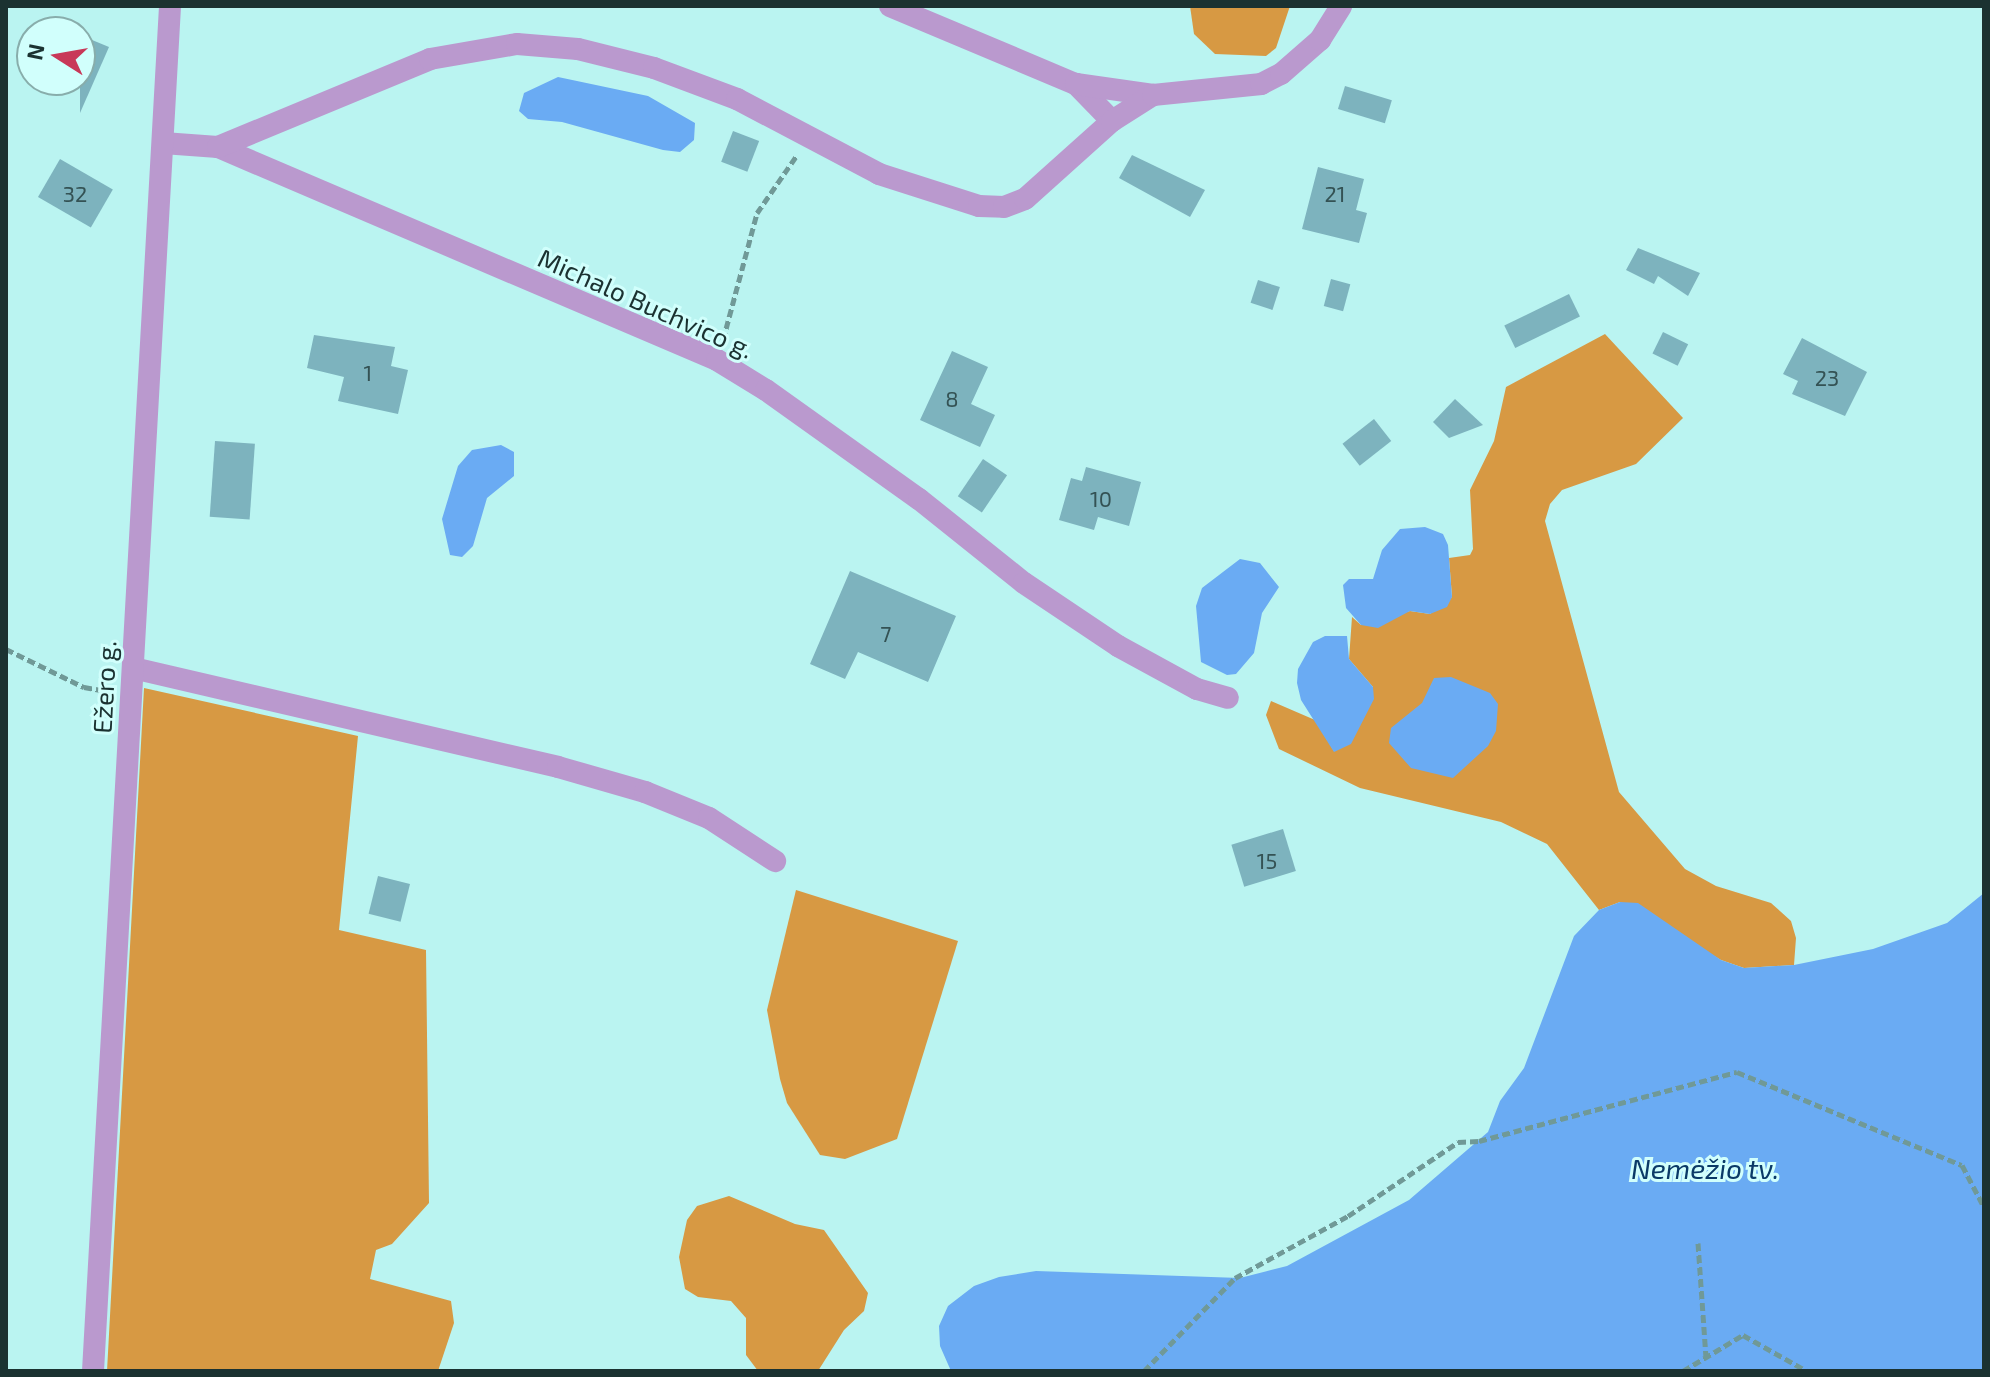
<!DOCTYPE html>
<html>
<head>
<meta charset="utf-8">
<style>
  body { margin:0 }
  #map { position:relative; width:1990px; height:1377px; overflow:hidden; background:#baf4f1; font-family:"Exo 2",sans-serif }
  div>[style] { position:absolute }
  .forest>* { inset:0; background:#d79943 }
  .water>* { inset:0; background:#6aabf3 }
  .building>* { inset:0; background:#7db3be; transform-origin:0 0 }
  .path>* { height:5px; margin-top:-2.5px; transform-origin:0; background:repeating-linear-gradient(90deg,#709997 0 8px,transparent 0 12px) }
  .minor>* { height:22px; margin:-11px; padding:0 11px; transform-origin:11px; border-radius:11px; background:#ba99ce }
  span { translate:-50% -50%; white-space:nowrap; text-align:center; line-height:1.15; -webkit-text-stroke:6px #d1fffc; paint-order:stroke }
  .number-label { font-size:22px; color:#345254 }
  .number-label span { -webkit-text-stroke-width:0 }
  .street-label { font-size:26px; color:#1b3231 }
  .water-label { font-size:28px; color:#0a3a67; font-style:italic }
  .frame { position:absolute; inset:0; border:8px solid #1b3231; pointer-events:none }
  .north { position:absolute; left:16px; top:16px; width:80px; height:80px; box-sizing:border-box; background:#d1fffc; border:2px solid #88adab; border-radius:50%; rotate:281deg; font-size:22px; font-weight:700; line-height:32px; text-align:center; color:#1b3231 }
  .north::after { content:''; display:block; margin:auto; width:28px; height:36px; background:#c83858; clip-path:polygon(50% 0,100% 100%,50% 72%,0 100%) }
</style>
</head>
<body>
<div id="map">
  <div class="forest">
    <div style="clip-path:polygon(1190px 6px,1290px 6px,1276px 48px,1266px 56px,1215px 54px,1194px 34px)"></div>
    <div style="clip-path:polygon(1605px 334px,1683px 418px,1636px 464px,1562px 490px,1550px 504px,1545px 521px,1619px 792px,1685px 869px,1716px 886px,1771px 903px,1791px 921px,1796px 938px,1794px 965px,1744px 968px,1721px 960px,1620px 902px,1599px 910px,1547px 844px,1501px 822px,1360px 788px,1279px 749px,1266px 715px,1271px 701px,1315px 720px,1334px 751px,1373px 687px,1349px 659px,1352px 617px,1361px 625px,1410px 611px,1430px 614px,1452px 597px,1449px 558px,1470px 555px,1473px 549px,1470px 490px,1494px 441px,1506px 387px)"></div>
    <div style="clip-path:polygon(144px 688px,358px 736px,339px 930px,426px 950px,429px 1203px,392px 1244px,376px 1250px,370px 1279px,451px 1301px,454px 1323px,438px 1371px,107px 1371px)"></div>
    <div style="clip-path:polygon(796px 890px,958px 941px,897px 1139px,845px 1159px,820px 1155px,787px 1103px,780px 1079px,767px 1010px)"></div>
    <div style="clip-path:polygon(729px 1196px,795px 1224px,824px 1230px,868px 1293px,864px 1311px,844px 1330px,818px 1371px,758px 1371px,746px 1355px,746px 1318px,731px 1301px,698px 1297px,685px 1289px,679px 1257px,687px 1220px,697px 1206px)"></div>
  </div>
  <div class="water">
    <div style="clip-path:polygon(558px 77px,648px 96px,695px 123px,694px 140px,680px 152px,663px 150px,562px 122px,528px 119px,519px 111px,524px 93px)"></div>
    <div style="clip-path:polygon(501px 445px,514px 452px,514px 476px,487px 498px,473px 546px,462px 557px,450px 555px,442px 519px,458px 466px,472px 450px)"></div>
    <div style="clip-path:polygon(1425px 527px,1443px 534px,1448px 545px,1452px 597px,1447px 607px,1430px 614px,1410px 611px,1378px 628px,1361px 625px,1346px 608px,1343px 585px,1349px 579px,1373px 579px,1382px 550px,1400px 529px)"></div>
    <div style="clip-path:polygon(1240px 559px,1260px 563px,1279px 587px,1262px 613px,1254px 653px,1236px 674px,1227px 675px,1201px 662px,1196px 606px,1202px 588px)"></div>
    <div style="clip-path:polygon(1325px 636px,1347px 636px,1349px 659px,1373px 687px,1374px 699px,1351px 744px,1334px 752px,1301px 700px,1297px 683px,1298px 669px,1313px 642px)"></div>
    <div style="clip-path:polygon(1451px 677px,1490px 693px,1498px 704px,1496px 731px,1488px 746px,1453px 778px,1411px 768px,1389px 743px,1391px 728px,1422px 703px,1434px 678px)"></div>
    <div style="clip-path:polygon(1984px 893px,1984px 1371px,951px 1371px,940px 1346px,939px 1326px,948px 1306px,974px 1286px,999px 1277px,1036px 1271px,1240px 1278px,1287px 1266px,1409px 1200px,1488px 1132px,1500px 1101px,1524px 1068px,1574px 936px,1599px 910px,1620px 902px,1638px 903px,1721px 960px,1744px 968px,1794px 965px,1873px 949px,1947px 923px)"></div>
  </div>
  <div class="building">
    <div style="clip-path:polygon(80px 35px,109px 47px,80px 113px)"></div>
    <div style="left:1345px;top:86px;width:49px;height:24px;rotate:17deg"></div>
    <div style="left:733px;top:131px;width:28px;height:33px;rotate:21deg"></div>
    <div style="clip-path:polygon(1132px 155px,1205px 190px,1190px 217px,1119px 178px)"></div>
    <div style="left:60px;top:159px;width:61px;height:44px;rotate:30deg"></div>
    <div style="clip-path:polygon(1318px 167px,1364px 179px,1356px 210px,1367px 213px,1359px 243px,1302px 229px)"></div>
    <div style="clip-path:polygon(1638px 248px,1700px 273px,1688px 296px,1658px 276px,1654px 284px,1626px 270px)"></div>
    <div style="left:1331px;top:279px;width:20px;height:28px;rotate:15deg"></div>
    <div style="left:1258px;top:280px;width:23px;height:24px;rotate:18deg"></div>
    <div style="left:1569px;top:294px;width:25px;height:72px;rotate:64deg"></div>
    <div style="left:1663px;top:332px;width:28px;height:24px;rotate:26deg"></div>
    <div style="clip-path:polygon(314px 335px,395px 347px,391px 366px,408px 370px,398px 414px,338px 401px,344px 377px,307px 368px)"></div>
    <div style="clip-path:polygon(1802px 338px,1867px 372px,1845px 416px,1792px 394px,1798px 381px,1783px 374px)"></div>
    <div style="clip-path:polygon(952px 351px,988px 367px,971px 404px,995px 415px,980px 447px,920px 420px)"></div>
    <div style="clip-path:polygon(1455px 399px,1483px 425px,1449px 438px,1433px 422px)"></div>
    <div style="left:1374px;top:419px;width:28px;height:40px;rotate:52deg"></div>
    <div style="left:215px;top:441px;width:40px;height:76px;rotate:4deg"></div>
    <div style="left:983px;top:459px;width:29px;height:45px;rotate:34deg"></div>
    <div style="clip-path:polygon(1086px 467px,1141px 482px,1129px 526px,1098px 517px,1094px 530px,1059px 520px,1071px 478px,1082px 481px)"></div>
    <div style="clip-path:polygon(850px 571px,956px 616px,928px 682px,858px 652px,845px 679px,810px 664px)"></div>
    <div style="left:1283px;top:829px;width:44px;height:54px;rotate:73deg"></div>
    <div style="left:378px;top:876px;width:33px;height:39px;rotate:14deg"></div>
  </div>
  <div class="path">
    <div style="left:723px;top:340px;width:131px;rotate:-75deg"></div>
    <div style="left:757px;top:213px;width:70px;rotate:-55.4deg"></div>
    <div style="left:6px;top:649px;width:87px;rotate:26deg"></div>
    <div style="left:84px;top:687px;width:27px;rotate:10deg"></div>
    <div style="left:1698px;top:1243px;width:113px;rotate:86deg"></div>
    <div style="left:1144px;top:1371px;width:130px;rotate:-45.6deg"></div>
    <div style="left:1235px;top:1278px;width:129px;rotate:-28.8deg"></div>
    <div style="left:1348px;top:1216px;width:133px;rotate:-33.9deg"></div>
    <div style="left:1458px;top:1142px;width:21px;rotate:-3deg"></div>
    <div style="left:1479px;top:1141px;width:267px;rotate:-15deg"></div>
    <div style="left:1737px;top:1072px;width:243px;rotate:22.5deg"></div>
    <div style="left:1962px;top:1165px;width:47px;rotate:62.4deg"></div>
    <div style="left:1683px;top:1371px;width:70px;rotate:-31deg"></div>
    <div style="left:1743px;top:1335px;width:73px;rotate:29.4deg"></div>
  </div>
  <div class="minor">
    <div style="left:890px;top:6px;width:202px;rotate:22.8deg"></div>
    <div style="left:1112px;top:121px;width:52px;rotate:-134.2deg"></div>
    <div style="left:1076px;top:84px;width:78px;rotate:8.1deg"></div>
    <div style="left:163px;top:143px;width:55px;rotate:4.2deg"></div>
    <div style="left:218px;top:147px;width:543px;rotate:23.12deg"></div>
    <div style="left:717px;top:360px;width:57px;rotate:31.5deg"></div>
    <div style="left:766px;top:390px;width:188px;rotate:35.5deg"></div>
    <div style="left:919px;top:499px;width:134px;rotate:38.7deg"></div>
    <div style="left:1024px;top:583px;width:113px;rotate:33.8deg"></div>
    <div style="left:1118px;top:646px;width:90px;rotate:28.6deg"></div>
    <div style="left:1197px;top:689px;width:32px;rotate:16deg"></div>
    <div style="left:218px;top:147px;width:230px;rotate:-22.5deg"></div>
    <div style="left:430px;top:59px;width:88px;rotate:-9.8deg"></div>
    <div style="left:517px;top:44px;width:61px;rotate:4.7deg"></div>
    <div style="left:578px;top:49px;width:78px;rotate:14deg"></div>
    <div style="left:654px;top:68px;width:89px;rotate:20.5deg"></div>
    <div style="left:737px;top:99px;width:161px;rotate:27.8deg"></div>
    <div style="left:879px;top:174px;width:105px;rotate:17.7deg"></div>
    <div style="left:979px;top:206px;width:25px;rotate:2deg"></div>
    <div style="left:1004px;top:207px;width:22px;rotate:-21deg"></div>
    <div style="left:1025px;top:199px;width:117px;rotate:-41.9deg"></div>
    <div style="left:1112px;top:121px;width:49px;rotate:-32.4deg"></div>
    <div style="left:1153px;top:95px;width:109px;rotate:-5.8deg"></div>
    <div style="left:1261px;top:84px;width:22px;rotate:-27deg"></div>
    <div style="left:1281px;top:74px;width:52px;rotate:-41.1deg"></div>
    <div style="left:1320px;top:40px;width:40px;rotate:-58deg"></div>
    <div style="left:133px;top:668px;width:436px;rotate:13.1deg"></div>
    <div style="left:558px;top:767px;width:91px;rotate:16deg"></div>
    <div style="left:645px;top:792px;width:69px;rotate:22.1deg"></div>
    <div style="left:709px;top:818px;width:79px;rotate:33.1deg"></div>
    <div style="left:93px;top:1371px;width:1367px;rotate:-86.77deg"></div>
  </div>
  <div class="number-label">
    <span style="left:75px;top:194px">32</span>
    <span style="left:1335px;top:194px">21</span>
    <span style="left:368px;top:373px">1</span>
    <span style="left:1827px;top:378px">23</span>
    <span style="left:952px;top:399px">8</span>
    <span style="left:1101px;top:499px">10</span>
    <span style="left:886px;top:634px">7</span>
    <span style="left:1267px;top:861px">15</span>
  </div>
  <div class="street-label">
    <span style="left:646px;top:303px;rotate:24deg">Michalo Buchvico g.</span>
    <span style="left:104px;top:687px;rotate:-87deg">Ežero g.</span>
  </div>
  <div class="water-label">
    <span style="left:1705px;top:1168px">Nemėžio tv.</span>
  </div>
  <div class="frame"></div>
  <div class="north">N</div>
</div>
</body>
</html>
